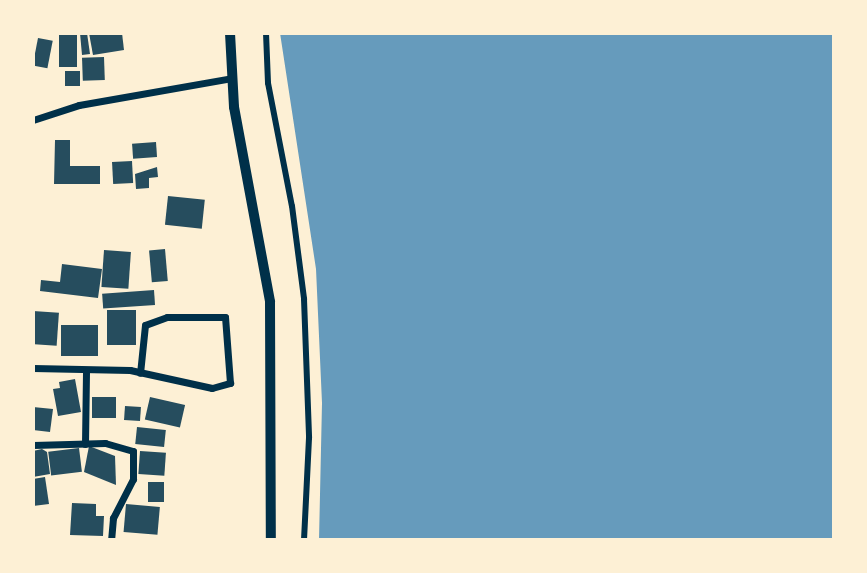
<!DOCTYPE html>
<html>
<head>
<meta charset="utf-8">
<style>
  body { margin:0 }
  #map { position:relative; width:867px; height:573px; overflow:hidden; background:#fdf0d5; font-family:"Archivo Narrow",sans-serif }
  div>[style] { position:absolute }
  .water>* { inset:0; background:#669bbc }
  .building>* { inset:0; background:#264d5e; transform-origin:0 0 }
  .pedestrian>* { height:6px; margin:-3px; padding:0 3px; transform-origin:3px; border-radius:3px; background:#003049 }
  .minor>* { height:7px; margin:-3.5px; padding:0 3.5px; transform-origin:3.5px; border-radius:3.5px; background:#003049 }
  .tertiary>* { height:10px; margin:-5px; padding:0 5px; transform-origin:5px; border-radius:5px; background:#003049 }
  span { translate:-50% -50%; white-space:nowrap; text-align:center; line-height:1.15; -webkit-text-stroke:5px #fdf0d5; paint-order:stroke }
  .frame { position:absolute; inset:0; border:35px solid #fdf0d5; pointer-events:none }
</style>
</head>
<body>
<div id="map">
  <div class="water">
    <div style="clip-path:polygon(280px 33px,834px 33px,834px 540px,319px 540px,322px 403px,316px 269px)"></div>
  </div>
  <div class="building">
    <div style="left:59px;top:33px;width:18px;height:34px"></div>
    <div style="clip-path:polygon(80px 33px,87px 33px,90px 54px,82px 55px)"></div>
    <div style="clip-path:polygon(89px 33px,122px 33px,124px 50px,93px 55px)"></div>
    <div style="left:38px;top:38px;width:15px;height:28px;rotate:11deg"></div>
    <div style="left:104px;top:57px;width:23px;height:22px;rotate:88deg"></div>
    <div style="left:65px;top:71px;width:15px;height:15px"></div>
    <div style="clip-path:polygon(55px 140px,70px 140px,70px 166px,100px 166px,100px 184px,54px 184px)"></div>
    <div style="left:156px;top:142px;width:15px;height:24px;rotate:86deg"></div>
    <div style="left:132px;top:161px;width:22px;height:20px;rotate:87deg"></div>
    <div style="clip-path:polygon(157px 167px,158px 177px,149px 178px,149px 188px,136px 189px,135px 174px)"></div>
    <div style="left:168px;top:196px;width:37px;height:29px;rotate:6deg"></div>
    <div style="left:165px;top:249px;width:32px;height:16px;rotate:85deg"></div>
    <div style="left:104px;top:250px;width:27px;height:37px;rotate:4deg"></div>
    <div style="clip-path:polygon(62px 264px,102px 269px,98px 298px,40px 291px,41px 280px,60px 282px)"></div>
    <div style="left:154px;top:290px;width:15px;height:52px;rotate:86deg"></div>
    <div style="left:107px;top:310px;width:29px;height:35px"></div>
    <div style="left:33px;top:311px;width:26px;height:33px;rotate:4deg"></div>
    <div style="left:61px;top:325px;width:37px;height:31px"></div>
    <div style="clip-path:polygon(75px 379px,81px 412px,58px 416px,53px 389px,60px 388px,59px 382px)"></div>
    <div style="left:92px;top:397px;width:24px;height:21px"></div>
    <div style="left:150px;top:397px;width:36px;height:23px;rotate:13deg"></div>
    <div style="left:125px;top:406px;width:16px;height:14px;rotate:4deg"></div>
    <div style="clip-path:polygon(33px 407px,53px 409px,50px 432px,33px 430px)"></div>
    <div style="left:137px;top:427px;width:29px;height:17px;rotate:6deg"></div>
    <div style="clip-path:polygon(89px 446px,115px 456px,116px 485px,84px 472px)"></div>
    <div style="left:79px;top:448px;width:24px;height:31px;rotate:83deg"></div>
    <div style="clip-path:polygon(42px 449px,47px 452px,50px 474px,33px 477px,33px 451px)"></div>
    <div style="left:140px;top:451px;width:26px;height:23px;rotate:4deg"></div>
    <div style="clip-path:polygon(45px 477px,49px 504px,33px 506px,33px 479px)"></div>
    <div style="left:148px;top:482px;width:16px;height:20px"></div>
    <div style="clip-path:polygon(72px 503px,96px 504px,96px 516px,104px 516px,103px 536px,70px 535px)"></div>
    <div style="left:126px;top:504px;width:34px;height:28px;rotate:5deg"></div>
  </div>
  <div class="pedestrian">
    <div style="left:266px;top:33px;width:50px;rotate:87.7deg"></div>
    <div style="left:268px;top:83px;width:125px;rotate:79deg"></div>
    <div style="left:292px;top:206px;width:94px;rotate:82.6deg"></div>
    <div style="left:304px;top:299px;width:139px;rotate:87.9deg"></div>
    <div style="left:309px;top:438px;width:102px;rotate:92.8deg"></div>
  </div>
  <div class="minor">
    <div style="left:33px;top:120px;width:48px;rotate:-18.1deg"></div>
    <div style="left:79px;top:105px;width:155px;rotate:-10deg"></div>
    <div style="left:33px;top:368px;width:97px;rotate:1.2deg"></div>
    <div style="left:130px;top:370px;width:84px;rotate:12.4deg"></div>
    <div style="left:212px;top:388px;width:19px;rotate:-16deg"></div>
    <div style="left:230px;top:383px;width:66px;rotate:-94.3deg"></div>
    <div style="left:225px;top:317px;width:58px;rotate:180deg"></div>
    <div style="left:167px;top:317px;width:23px;rotate:160deg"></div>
    <div style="left:145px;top:325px;width:48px;rotate:95.9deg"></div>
    <div style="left:85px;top:444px;width:73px;rotate:-89.2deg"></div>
    <div style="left:33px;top:445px;width:72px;rotate:-1.6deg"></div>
    <div style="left:105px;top:443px;width:29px;rotate:16deg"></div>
    <div style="left:133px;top:451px;width:28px;rotate:90deg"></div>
    <div style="left:133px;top:479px;width:44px;rotate:117.1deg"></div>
    <div style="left:113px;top:518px;width:22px;rotate:95deg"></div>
  </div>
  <div class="tertiary">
    <div style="left:230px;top:33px;width:74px;rotate:86.9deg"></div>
    <div style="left:234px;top:107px;width:198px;rotate:79.5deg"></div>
    <div style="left:270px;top:302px;width:238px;rotate:89.8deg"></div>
  </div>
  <div class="frame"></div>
</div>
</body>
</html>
